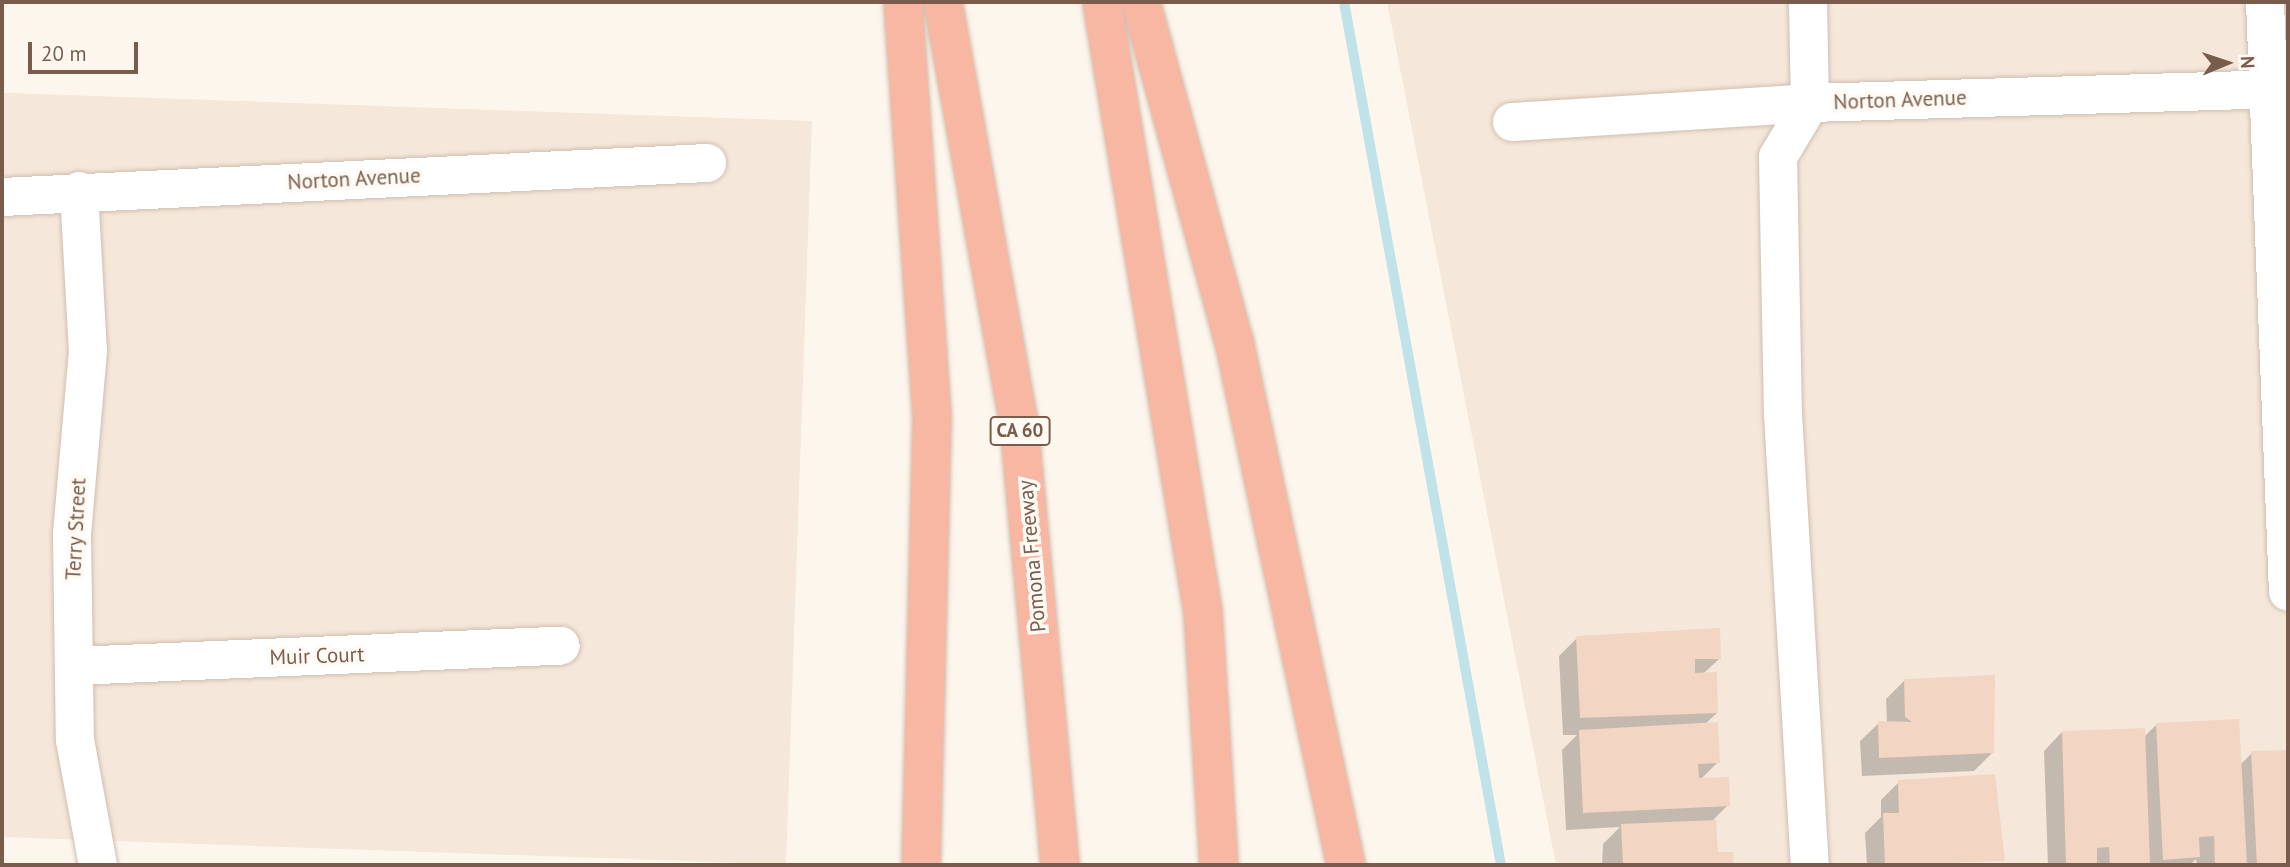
<!DOCTYPE html>
<html>
<head>
<meta charset="utf-8">
<style>
  body { margin:0 }
  #map { position:relative; width:2290px; height:867px; overflow:hidden; background:#fdf6ec; font-family:"PT Sans",sans-serif }
  div>[style] { position:absolute }
  .residential>* { inset:0; background:#f5e8da; transform-origin:0 0 }
  .shadow>* { inset:0; background:#0003 }
  .stream>* { height:10px; margin:-5px; padding:0 5px; transform-origin:5px; border-radius:5px; background:#bfe3e8 }
  .building>* { inset:0; background:#f3d5c3 }
  .roads { filter:drop-shadow(0 0 2px #d1beb0) drop-shadow(0 0 2px #d1beb0) }
  .street>* { height:38px; margin:-19px; padding:0 19px; transform-origin:19px; border-radius:19px; background:#fff }
  .highway>* { height:38px; margin:-19px; padding:0 19px; transform-origin:19px; border-radius:19px; background:#f7b7a3 }
  span { translate:-50% -50%; white-space:nowrap; text-align:center; line-height:1.15; -webkit-text-stroke:7px #fffaf3; paint-order:stroke }
  .shield-label span { padding:2px 5px; background:#fffaf3; border:2px solid; border-radius:5px; -webkit-text-stroke-width:0 }
  .shield-label { font-size:19px; color:#7a5c4d; font-weight:700 }
  .street-label { font-size:21px; color:#7a5c4d }
  .frame { position:absolute; inset:0; border:4px solid #7a5c4d; pointer-events:none }
  .north { position:absolute; left:2192px; top:28px; width:70px; height:70px; -webkit-text-stroke:5px #fffaf3; paint-order:stroke; rotate:88deg; font-size:19px; font-weight:700; line-height:28px; text-align:center; color:#7a5c4d }
  .north::after { content:''; display:block; margin:auto; width:24px; height:32px; background:#7a5c4d; clip-path:polygon(50% 0,100% 100%,50% 72%,0 100%) }
  .scale { position:absolute; left:28px; top:42px; width:110px; height:32px; box-sizing:border-box; border:4px solid #7a5c4d; border-top:0; padding-left:9px; font-size:21px; line-height:24px; white-space:nowrap; color:#7a5c4d; -webkit-text-stroke:5px #fffaf3; paint-order:stroke }
</style>
</head>
<body>
<div id="map">
  <div class="residential">
    <div style="clip-path:polygon(1387px 2px,2288px 2px,2288px 865px,1556px 865px)"></div>
    <div style="left:812px;top:121px;width:744px;height:811px;rotate:92deg"></div>
  </div>
  <div class="shadow">
    <div style="clip-path:polygon(1577px 638px,1720px 658px,1703px 674px,1717px 713px,1704px 725px,1718px 762px,1700px 780px,1728px 805px,1714px 819px,1716px 854px,1731px 854px,1732px 865px,1602px 865px,1603px 844px,1620px 827px,1566px 830px,1562px 750px,1577px 735px,1563px 735px,1559px 656px)"></div>
    <div style="clip-path:polygon(1904px 681px,1993px 752px,1974px 771px,1862px 776px,1860px 741px,1879px 723px,1887px 723px,1886px 699px)"></div>
    <div style="clip-path:polygon(2156px 725px,2239px 766px,2252px 753px,2288px 751px,2288px 865px,2197px 865px,2196px 859px,2190px 865px,2048px 865px,2044px 751px,2062px 732px,2144px 737px)"></div>
    <div style="clip-path:polygon(1899px 782px,2003px 860px,1867px 865px,1865px 833px,1881px 817px,1881px 800px)"></div>
  </div>
  <div class="stream">
    <div style="left:1344px;top:2px;width:877px;rotate:79.69deg"></div>
  </div>
  <div class="building">
    <div style="clip-path:polygon(1720px 628px,1721px 659px,1695px 659px,1695px 673px,1717px 672px,1718px 713px,1580px 718px,1576px 636px)"></div>
    <div style="clip-path:polygon(1995px 675px,1994px 753px,1879px 758px,1878px 721px,1912px 722px,1905px 717px,1904px 679px)"></div>
    <div style="clip-path:polygon(2239px 719px,2247px 865px,2215px 865px,2214px 836px,2199px 837px,2200px 857px,2163px 860px,2156px 723px)"></div>
    <div style="clip-path:polygon(1718px 722px,1720px 763px,1698px 764px,1699px 778px,1729px 777px,1730px 806px,1583px 813px,1579px 730px)"></div>
    <div style="clip-path:polygon(2145px 728px,2150px 865px,2110px 865px,2109px 847px,2097px 848px,2097px 865px,2066px 865px,2062px 731px)"></div>
    <div style="clip-path:polygon(2288px 750px,2288px 865px,2257px 865px,2251px 751px)"></div>
    <div style="clip-path:polygon(1995px 774px,2005px 861px,1885px 865px,1883px 813px,1899px 813px,1898px 780px)"></div>
    <div style="clip-path:polygon(1716px 820px,1718px 852px,1733px 852px,1734px 865px,1623px 865px,1621px 824px)"></div>
  </div>
  <div class="roads">
    <div class="street">
      <div style="left:1808px;top:2px;width:101px;rotate:88.9deg"></div>
      <div style="left:1810px;top:103px;width:63px;rotate:120.7deg"></div>
      <div style="left:1778px;top:157px;width:257px;rotate:88.9deg"></div>
      <div style="left:1783px;top:414px;width:452px;rotate:86.6deg"></div>
      <div style="left:2265px;top:2px;width:590px;rotate:87.77deg"></div>
      <div style="left:1512px;top:122px;width:299px;rotate:-3.6deg"></div>
      <div style="left:1810px;top:103px;width:478px;rotate:-1.7deg"></div>
      <div style="left:79px;top:191px;width:160px;rotate:86.8deg"></div>
      <div style="left:88px;top:351px;width:184px;rotate:95deg"></div>
      <div style="left:72px;top:534px;width:206px;rotate:89.2deg"></div>
      <div style="left:75px;top:740px;width:127px;rotate:79.6deg"></div>
      <div style="left:2px;top:197px;width:706px;rotate:-2.76deg"></div>
      <div style="left:74px;top:666px;width:487px;rotate:-2.4deg"></div>
    </div>
    <div class="highway">
      <div style="left:903px;top:2px;width:418px;rotate:86deg"></div>
      <div style="left:932px;top:419px;width:446px;rotate:91.4deg"></div>
      <div style="left:943px;top:2px;width:428px;rotate:79.8deg"></div>
      <div style="left:1019px;top:423px;width:444px;rotate:84.7deg"></div>
      <div style="left:1102px;top:2px;width:618px;rotate:80.6deg"></div>
      <div style="left:1203px;top:612px;width:254px;rotate:86.4deg"></div>
      <div style="left:1141px;top:2px;width:352px;rotate:74.7deg"></div>
      <div style="left:1234px;top:341px;width:536px;rotate:77.94deg"></div>
    </div>
  </div>
  <div class="shield-label">
    <span style="left:1020px;top:431px">CA 60</span>
  </div>
  <div class="street-label">
    <span style="left:1900px;top:100px;rotate:-2deg">Norton Avenue</span>
    <span style="left:354px;top:179px;rotate:-3deg">Norton Avenue</span>
    <span style="left:76px;top:529px;rotate:-87deg">Terry Street</span>
    <span style="left:1032px;top:556px;rotate:-95deg">Pomona Freeway</span>
    <span style="left:317px;top:656px;rotate:-2deg">Muir Court</span>
  </div>
  <div class="frame"></div>
  <div class="north">N</div>
  <div class="scale">20 m</div>
</div>
</body>
</html>
